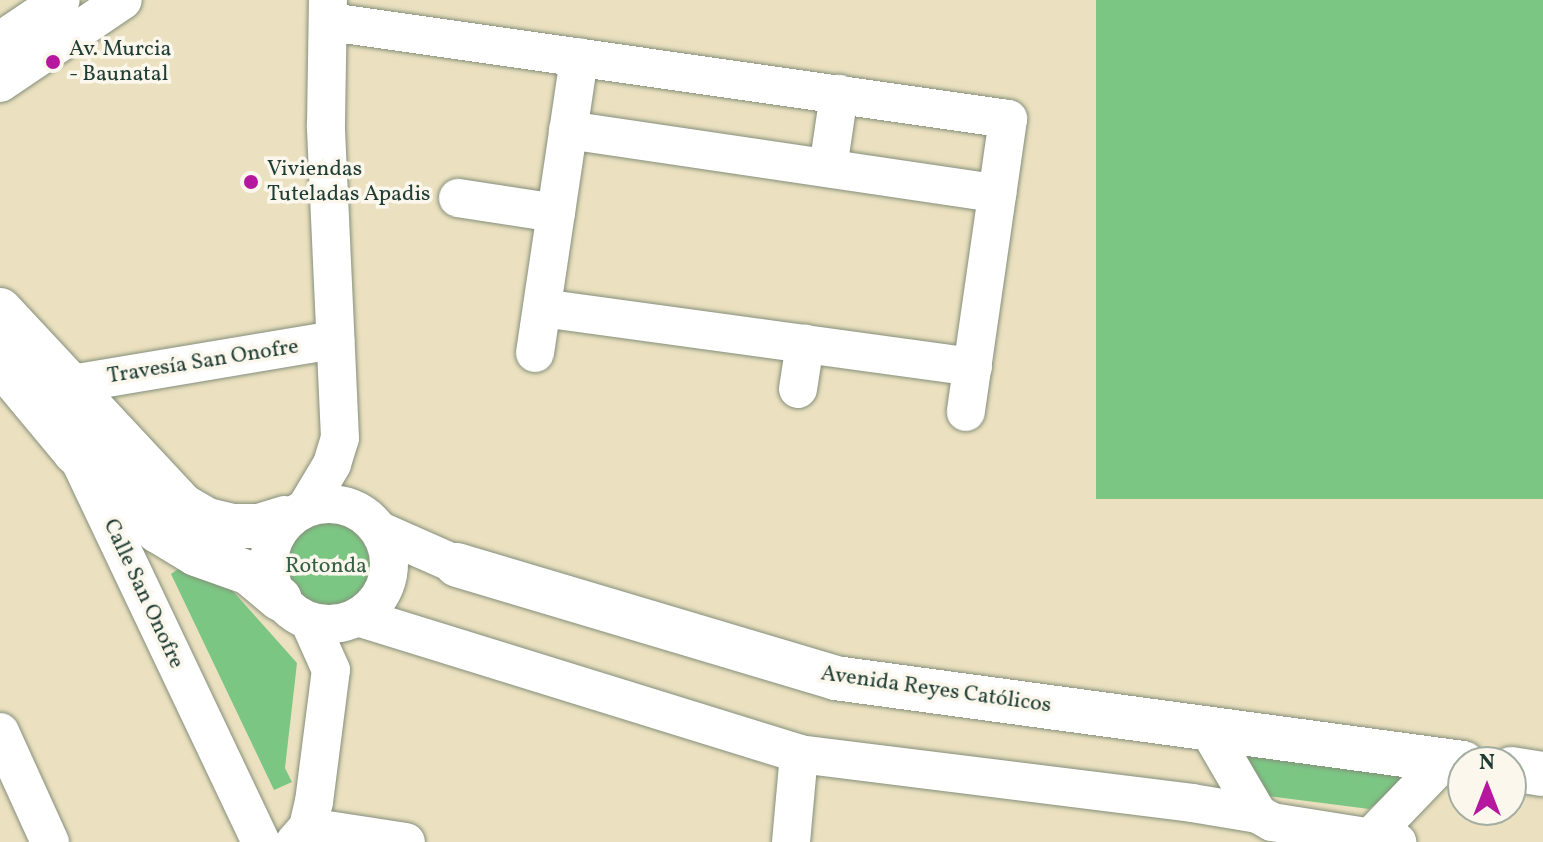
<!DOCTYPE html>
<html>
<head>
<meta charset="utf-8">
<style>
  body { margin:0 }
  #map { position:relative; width:1543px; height:842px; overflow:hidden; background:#ebe1c0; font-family:Vollkorn,serif }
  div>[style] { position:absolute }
  .green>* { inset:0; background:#7cc684; transform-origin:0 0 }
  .round { border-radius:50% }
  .roads { filter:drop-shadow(0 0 2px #858f7a) drop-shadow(0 0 2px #858f7a) }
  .minor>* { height:38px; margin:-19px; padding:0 19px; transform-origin:19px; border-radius:19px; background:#fff }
  .minor>.ring { margin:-19px; padding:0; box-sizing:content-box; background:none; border:38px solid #fff; border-radius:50% }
  .major>* { height:44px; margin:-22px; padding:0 22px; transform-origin:22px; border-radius:22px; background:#fff }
  .dots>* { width:22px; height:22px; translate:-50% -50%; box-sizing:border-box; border:4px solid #fbf7ec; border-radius:50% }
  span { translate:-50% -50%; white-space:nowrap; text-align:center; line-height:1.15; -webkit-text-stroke:7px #fbf7ec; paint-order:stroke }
  .poi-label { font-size:22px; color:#1f3d34 }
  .left { translate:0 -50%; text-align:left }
  .street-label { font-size:22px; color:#1f3d34 }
  .park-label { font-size:22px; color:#365f48 }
  .north { position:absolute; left:1447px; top:746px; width:80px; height:80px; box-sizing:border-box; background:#fbf7ec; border:2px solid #a3ada2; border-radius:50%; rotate:0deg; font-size:22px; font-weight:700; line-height:32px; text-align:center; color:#1f3d34 }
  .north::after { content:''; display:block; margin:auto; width:28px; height:36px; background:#b5179e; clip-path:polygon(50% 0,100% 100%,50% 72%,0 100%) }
</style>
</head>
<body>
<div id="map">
  <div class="green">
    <div style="left:1096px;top:0;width:447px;height:499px"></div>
    <div class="round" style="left:282px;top:522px;width:88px;height:88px"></div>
    <div style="clip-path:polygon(178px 569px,231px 589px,297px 663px,285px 768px,292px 782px,274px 790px,171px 574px)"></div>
    <div style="clip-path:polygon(1235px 750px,1410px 776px,1369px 809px,1268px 796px)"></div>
  </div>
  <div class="roads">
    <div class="minor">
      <div style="left:330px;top:22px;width:685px;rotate:8.14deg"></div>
      <div style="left:1008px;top:119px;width:296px;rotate:98.2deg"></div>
      <div style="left:0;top:41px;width:73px;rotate:-33.9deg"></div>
      <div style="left:0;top:83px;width:148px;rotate:-34deg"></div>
      <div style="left:568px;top:130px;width:434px;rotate:8.4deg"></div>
      <div style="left:828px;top:168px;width:75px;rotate:-81.5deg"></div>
      <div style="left:458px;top:198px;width:99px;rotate:8.7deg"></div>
      <div style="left:542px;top:308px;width:435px;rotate:7.8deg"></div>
      <div style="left:535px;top:353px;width:299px;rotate:-81.5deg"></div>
      <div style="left:71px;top:384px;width:268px;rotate:-9.5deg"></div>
      <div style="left:798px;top:389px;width:46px;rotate:-81.2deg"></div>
      <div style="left:80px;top:461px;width:422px;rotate:64.6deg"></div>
      <div class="ring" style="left:269px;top:504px;width:82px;height:82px"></div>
      <div style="left:307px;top:506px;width:49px;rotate:-59.2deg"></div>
      <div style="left:332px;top:464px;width:27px;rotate:-73deg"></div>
      <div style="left:340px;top:438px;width:314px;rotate:-92.6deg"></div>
      <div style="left:326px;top:124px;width:124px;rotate:-89.1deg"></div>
      <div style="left:380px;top:531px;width:84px;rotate:23.8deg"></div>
      <div style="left:361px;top:618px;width:459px;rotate:17.2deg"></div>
      <div style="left:799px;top:754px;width:396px;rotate:7.1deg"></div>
      <div style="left:1192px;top:803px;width:67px;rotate:9.5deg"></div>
      <div style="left:1258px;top:814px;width:16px;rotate:30deg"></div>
      <div style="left:1272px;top:822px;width:127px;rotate:9.1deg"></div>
      <div style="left:0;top:732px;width:121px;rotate:65.6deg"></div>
      <div style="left:1210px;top:732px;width:95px;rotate:59.7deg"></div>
      <div style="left:308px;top:827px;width:99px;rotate:8.7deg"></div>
      <div style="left:1370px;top:838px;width:107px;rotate:-46.1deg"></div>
      <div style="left:295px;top:842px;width:20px;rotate:-49deg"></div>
      <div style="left:308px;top:827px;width:26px;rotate:-77deg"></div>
      <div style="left:314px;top:802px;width:133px;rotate:-82.7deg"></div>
      <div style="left:331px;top:670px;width:51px;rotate:-114.1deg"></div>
      <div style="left:791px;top:842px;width:88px;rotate:-84.8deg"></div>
    </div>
    <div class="major">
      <div style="left:0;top:310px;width:268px;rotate:47deg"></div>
      <div style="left:183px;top:506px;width:28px;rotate:30deg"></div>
      <div style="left:207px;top:520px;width:26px;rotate:13deg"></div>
      <div style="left:232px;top:526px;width:27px"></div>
      <div style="left:259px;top:526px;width:27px;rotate:-17deg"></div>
      <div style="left:0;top:362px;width:117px;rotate:50.2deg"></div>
      <div style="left:75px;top:452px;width:115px;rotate:43.6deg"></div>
      <div style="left:158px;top:531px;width:44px;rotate:31.2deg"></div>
      <div style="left:196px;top:554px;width:56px;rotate:19.7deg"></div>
      <div style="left:249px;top:573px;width:40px;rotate:40deg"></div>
      <div style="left:457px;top:565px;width:395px;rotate:16.6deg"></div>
      <div style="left:835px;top:678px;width:634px;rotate:7.71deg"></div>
      <div style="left:1511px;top:769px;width:32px;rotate:9deg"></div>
    </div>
  </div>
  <div class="dots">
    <div style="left:53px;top:62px;background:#b5179e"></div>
    <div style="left:251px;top:182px;background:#b5179e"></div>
  </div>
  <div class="poi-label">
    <span class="left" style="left:69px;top:62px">Av. Murcia<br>- Baunatal</span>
    <span class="left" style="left:267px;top:182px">Viviendas<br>Tuteladas Apadis</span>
  </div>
  <div class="street-label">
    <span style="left:203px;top:362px;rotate:-9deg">Travesía San Onofre</span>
    <span style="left:143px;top:594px;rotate:65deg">Calle San Onofre</span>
    <span style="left:936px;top:690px;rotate:8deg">Avenida Reyes Católicos</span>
  </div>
  <div class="park-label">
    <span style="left:326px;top:567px">Rotonda</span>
  </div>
  <div class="north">N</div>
</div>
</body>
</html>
